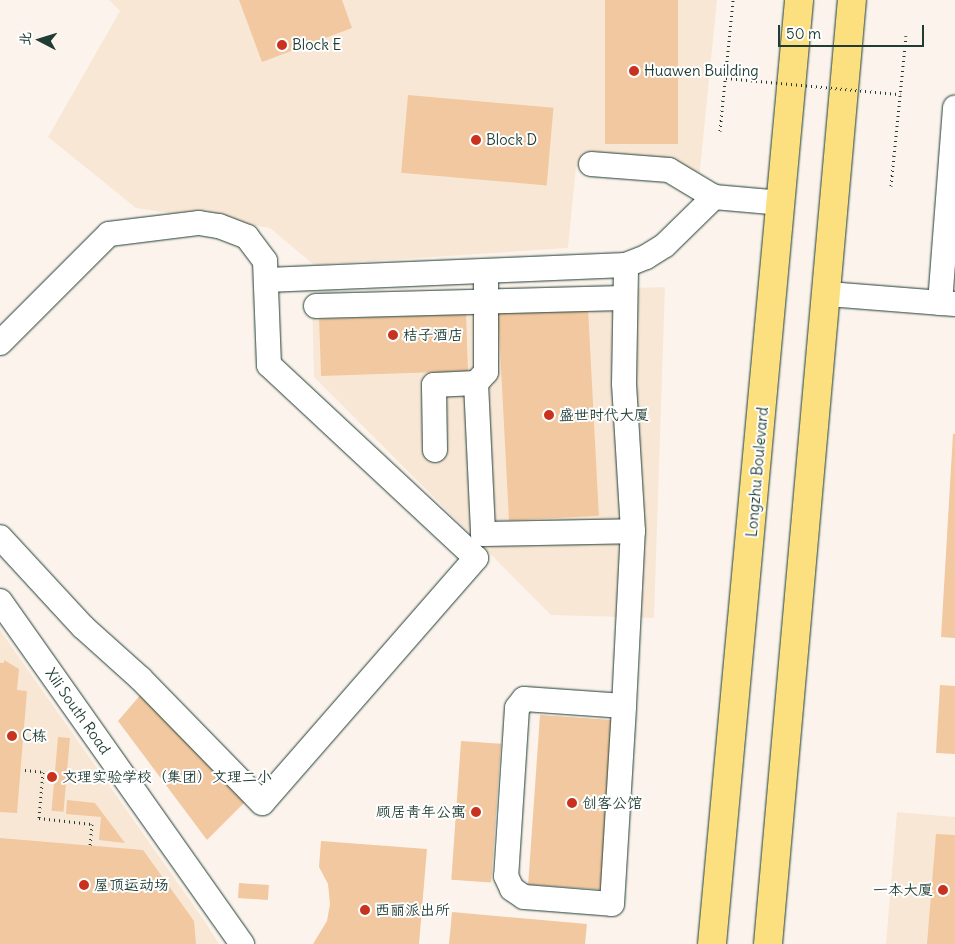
<!DOCTYPE html>
<html>
<head>
<meta charset="utf-8">
<style>
  body { margin:0 }
  #map { position:relative; width:955px; height:944px; overflow:hidden; background:#fcf4ec; font-family:Delius,"LXGW WenKai TC",sans-serif }
  div>[style] { position:absolute }
  .built>* { inset:0; background:#f9e7d5 }
  .building>* { inset:0; background:#f1c8a0; transform-origin:0 0 }
  .path>* { height:3px; margin-top:-1.5px; transform-origin:0; background:repeating-linear-gradient(90deg,#1f3d34 0 1px,transparent 0 5px) }
  .roads { filter:drop-shadow(0 0 1px #1f3d34) drop-shadow(0 0 1px #1f3d34) }
  .minor>* { height:24px; margin:-12px; padding:0 12px; transform-origin:12px; border-radius:12px; background:#fff }
  .major>* { height:28px; margin:-14px; padding:0 14px; transform-origin:14px; border-radius:14px; background:#fce080 }
  .path-bridge>* { height:3px; margin-top:-1.5px; transform-origin:0; background:repeating-linear-gradient(90deg,#1f3d34 0 1px,transparent 0 5px) }
  .dots>* { width:14px; height:14px; translate:-50% -50%; box-sizing:border-box; border:2px solid #fff; border-radius:50% }
  span { translate:-50% -50%; white-space:nowrap; text-align:center; line-height:1.15; -webkit-text-stroke:4px #fff; paint-order:stroke }
  .poi-label { font-size:15px; color:#1f3d34 }
  .left { translate:0 -50%; text-align:left }
  .right { translate:-100% -50%; text-align:right }
  .street-label { font-size:15px; color:#1f3d34 }
  .north { position:absolute; left:15px; top:15px; width:50px; height:50px; -webkit-text-stroke:4px #fff; paint-order:stroke; rotate:275deg; font-size:14px; font-weight:700; line-height:20px; text-align:center; color:#1f3d34 }
  .north::after { content:''; display:block; margin:auto; width:18px; height:22px; background:#1f3d34; clip-path:polygon(50% 0,100% 100%,50% 72%,0 100%) }
  .scale { position:absolute; left:778px; top:25px; width:146px; height:22px; box-sizing:border-box; border:2px solid #1f3d34; border-top:0; padding-left:6px; font-size:15px; line-height:18px; white-space:nowrap; color:#1f3d34; -webkit-text-stroke:4px #fff; paint-order:stroke }
</style>
</head>
<body>
<div id="map">
  <div class="built">
    <div style="clip-path:polygon(109px 0,717px 0,699px 180px,576px 167px,568px 248px,314px 265px,270px 228px,136px 208px,48px 137px,120px 11px)"></div>
    <div style="clip-path:polygon(665px 287px,654px 618px,551px 615px,314px 377px,312px 298px)"></div>
    <div style="clip-path:polygon(0 630px,206px 923px,219px 944px,0 944px)"></div>
    <div style="clip-path:polygon(897px 812px,955px 817px,955px 944px,886px 944px)"></div>
  </div>
  <div class="building">
    <div style="clip-path:polygon(239px 0,342px 0,352px 28px,262px 62px)"></div>
    <div style="left:605px;top:0;width:73px;height:144px"></div>
    <div style="left:408px;top:95px;width:146px;height:78px;rotate:5deg"></div>
    <div style="left:588px;top:308px;width:208px;height:90px;rotate:87deg"></div>
    <div style="left:466px;top:314px;width:57px;height:147px;rotate:88deg"></div>
    <div style="clip-path:polygon(953px 434px,955px 434px,955px 638px,941px 637px)"></div>
    <div style="clip-path:polygon(4px 660px,19px 669px,17px 690px,27px 691px,17px 813px,0 812px,0 663px,4px 663px)"></div>
    <div style="clip-path:polygon(940px 685px,955px 686px,955px 754px,936px 753px)"></div>
    <div style="clip-path:polygon(143px 692px,246px 801px,207px 840px,118px 721px)"></div>
    <div style="left:540px;top:715px;width:75px;height:170px;rotate:4deg"></div>
    <div style="left:58px;top:737px;width:12px;height:74px;rotate:5deg"></div>
    <div style="left:461px;top:741px;width:40px;height:139px;rotate:4deg"></div>
    <div style="clip-path:polygon(67px 800px,95px 803px,125px 843px,99px 840px,101px 817px,66px 814px)"></div>
    <div style="clip-path:polygon(936px 834px,955px 835px,955px 944px,927px 944px)"></div>
    <div style="clip-path:polygon(0 838px,143px 850px,194px 921px,196px 944px,0 944px)"></div>
    <div style="clip-path:polygon(321px 841px,427px 849px,419px 944px,313px 944px,327px 921px,330px 904px,328px 884px,319px 867px)"></div>
    <div style="left:239px;top:883px;width:30px;height:15px;rotate:4deg"></div>
    <div style="clip-path:polygon(452px 912px,587px 924px,585px 944px,449px 944px)"></div>
  </div>
  <div class="path">
    <div style="left:720px;top:131px;width:132px;rotate:-84.3deg"></div>
    <div style="left:891px;top:186px;width:151px;rotate:-84.3deg"></div>
    <div style="left:25px;top:770px;width:18px;rotate:6deg"></div>
    <div style="left:43px;top:772px;width:46px;rotate:95deg"></div>
    <div style="left:39px;top:818px;width:53px;rotate:6.5deg"></div>
    <div style="left:92px;top:824px;width:22px;rotate:95deg"></div>
    <div style="left:70px;top:775px;width:30px;rotate:8deg"></div>
  </div>
  <div class="roads">
    <div class="minor">
      <div style="left:591px;top:164px;width:78px;rotate:4.4deg"></div>
      <div style="left:669px;top:170px;width:52px;rotate:31deg"></div>
      <div style="left:714px;top:197px;width:68px;rotate:5deg"></div>
      <div style="left:486px;top:271px;width:101px;rotate:90deg"></div>
      <div style="left:486px;top:372px;width:15px;rotate:132deg"></div>
      <div style="left:476px;top:383px;width:151px;rotate:87.3deg"></div>
      <div style="left:483px;top:534px;width:150px;rotate:-1.1deg"></div>
      <div style="left:267px;top:280px;width:359px;rotate:-2.4deg"></div>
      <div style="left:626px;top:265px;width:22px;rotate:-22deg"></div>
      <div style="left:646px;top:257px;width:22px;rotate:-32deg"></div>
      <div style="left:665px;top:245px;width:69px;rotate:-44.4deg"></div>
      <div style="left:828px;top:294px;width:127px;rotate:4.5deg"></div>
      <div style="left:940px;top:303px;width:196px;rotate:-85.6deg"></div>
      <div style="left:316px;top:306px;width:307px;rotate:-1.5deg"></div>
      <div style="left:0;top:343px;width:154px;rotate:-45deg"></div>
      <div style="left:109px;top:234px;width:91px;rotate:-7deg"></div>
      <div style="left:199px;top:223px;width:20px;rotate:9deg"></div>
      <div style="left:219px;top:226px;width:30px;rotate:21deg"></div>
      <div style="left:247px;top:237px;width:30px;rotate:53deg"></div>
      <div style="left:265px;top:261px;width:104px;rotate:87.8deg"></div>
      <div style="left:269px;top:365px;width:283px;rotate:43deg"></div>
      <div style="left:476px;top:558px;width:325px;rotate:131.1deg"></div>
      <div style="left:262px;top:803px;width:173px;rotate:-134.3deg"></div>
      <div style="left:141px;top:679px;width:78px;rotate:-138.1deg"></div>
      <div style="left:83px;top:627px;width:122px;rotate:-132.7deg"></div>
      <div style="left:435px;top:450px;width:65px;rotate:-90.9deg"></div>
      <div style="left:434px;top:385px;width:42px;rotate:-2.7deg"></div>
      <div style="left:0;top:601px;width:420px;rotate:54.8deg"></div>
      <div style="left:624px;top:706px;width:100px;rotate:-176deg"></div>
      <div style="left:524px;top:699px;width:11px;rotate:128deg"></div>
      <div style="left:517px;top:708px;width:168px;rotate:93.7deg"></div>
      <div style="left:506px;top:876px;width:14px;rotate:65deg"></div>
      <div style="left:512px;top:889px;width:14px;rotate:34deg"></div>
      <div style="left:524px;top:897px;width:88px;rotate:4.5deg"></div>
      <div style="left:612px;top:904px;width:198px;rotate:-86.5deg"></div>
      <div style="left:624px;top:706px;width:175px;rotate:-87.1deg"></div>
      <div style="left:633px;top:531px;width:147px;rotate:-93.5deg"></div>
      <div style="left:624px;top:384px;width:119px;rotate:-89deg"></div>
    </div>
    <div class="major">
      <div style="left:712px;top:944px;width:948px;rotate:-84.73deg"></div>
      <div style="left:768px;top:944px;width:948px;rotate:-84.92deg"></div>
    </div>
  </div>
  <div class="path-bridge">
    <div style="left:726px;top:78px;width:175px;rotate:5.3deg"></div>
  </div>
  <div class="dots">
    <div style="left:282px;top:45px;background:#c8321e"></div>
    <div style="left:634px;top:71px;background:#c8321e"></div>
    <div style="left:476px;top:140px;background:#c8321e"></div>
    <div style="left:393px;top:335px;background:#c8321e"></div>
    <div style="left:549px;top:415px;background:#c8321e"></div>
    <div style="left:12px;top:736px;background:#c8321e"></div>
    <div style="left:52px;top:777px;background:#c8321e"></div>
    <div style="left:572px;top:803px;background:#c8321e"></div>
    <div style="left:476px;top:812px;background:#c8321e"></div>
    <div style="left:84px;top:885px;background:#c8321e"></div>
    <div style="left:943px;top:890px;background:#c8321e"></div>
    <div style="left:365px;top:910px;background:#c8321e"></div>
  </div>
  <div class="poi-label">
    <span class="left" style="left:292px;top:45px">Block E</span>
    <span class="left" style="left:644px;top:71px">Huawen Building</span>
    <span class="left" style="left:486px;top:140px">Block D</span>
    <span class="left" style="left:403px;top:335px">桔子酒店</span>
    <span class="left" style="left:559px;top:415px">盛世时代大厦</span>
    <span class="left" style="left:22px;top:736px">C栋</span>
    <span class="left" style="left:62px;top:777px">文理实验学校（集团）文理二小</span>
    <span class="left" style="left:582px;top:803px">创客公馆</span>
    <span class="right" style="left:466px;top:812px">顾居青年公寓</span>
    <span class="left" style="left:94px;top:885px">屋顶运动场</span>
    <span class="right" style="left:933px;top:890px">一本大厦</span>
    <span class="left" style="left:375px;top:910px">西丽派出所</span>
  </div>
  <div class="street-label">
    <span style="left:757px;top:472px;rotate:-85deg">Longzhu Boulevard</span>
    <span style="left:78px;top:711px;rotate:55deg">Xili South Road</span>
  </div>
  <div class="north">北</div>
  <div class="scale">50 m</div>
</div>
</body>
</html>
